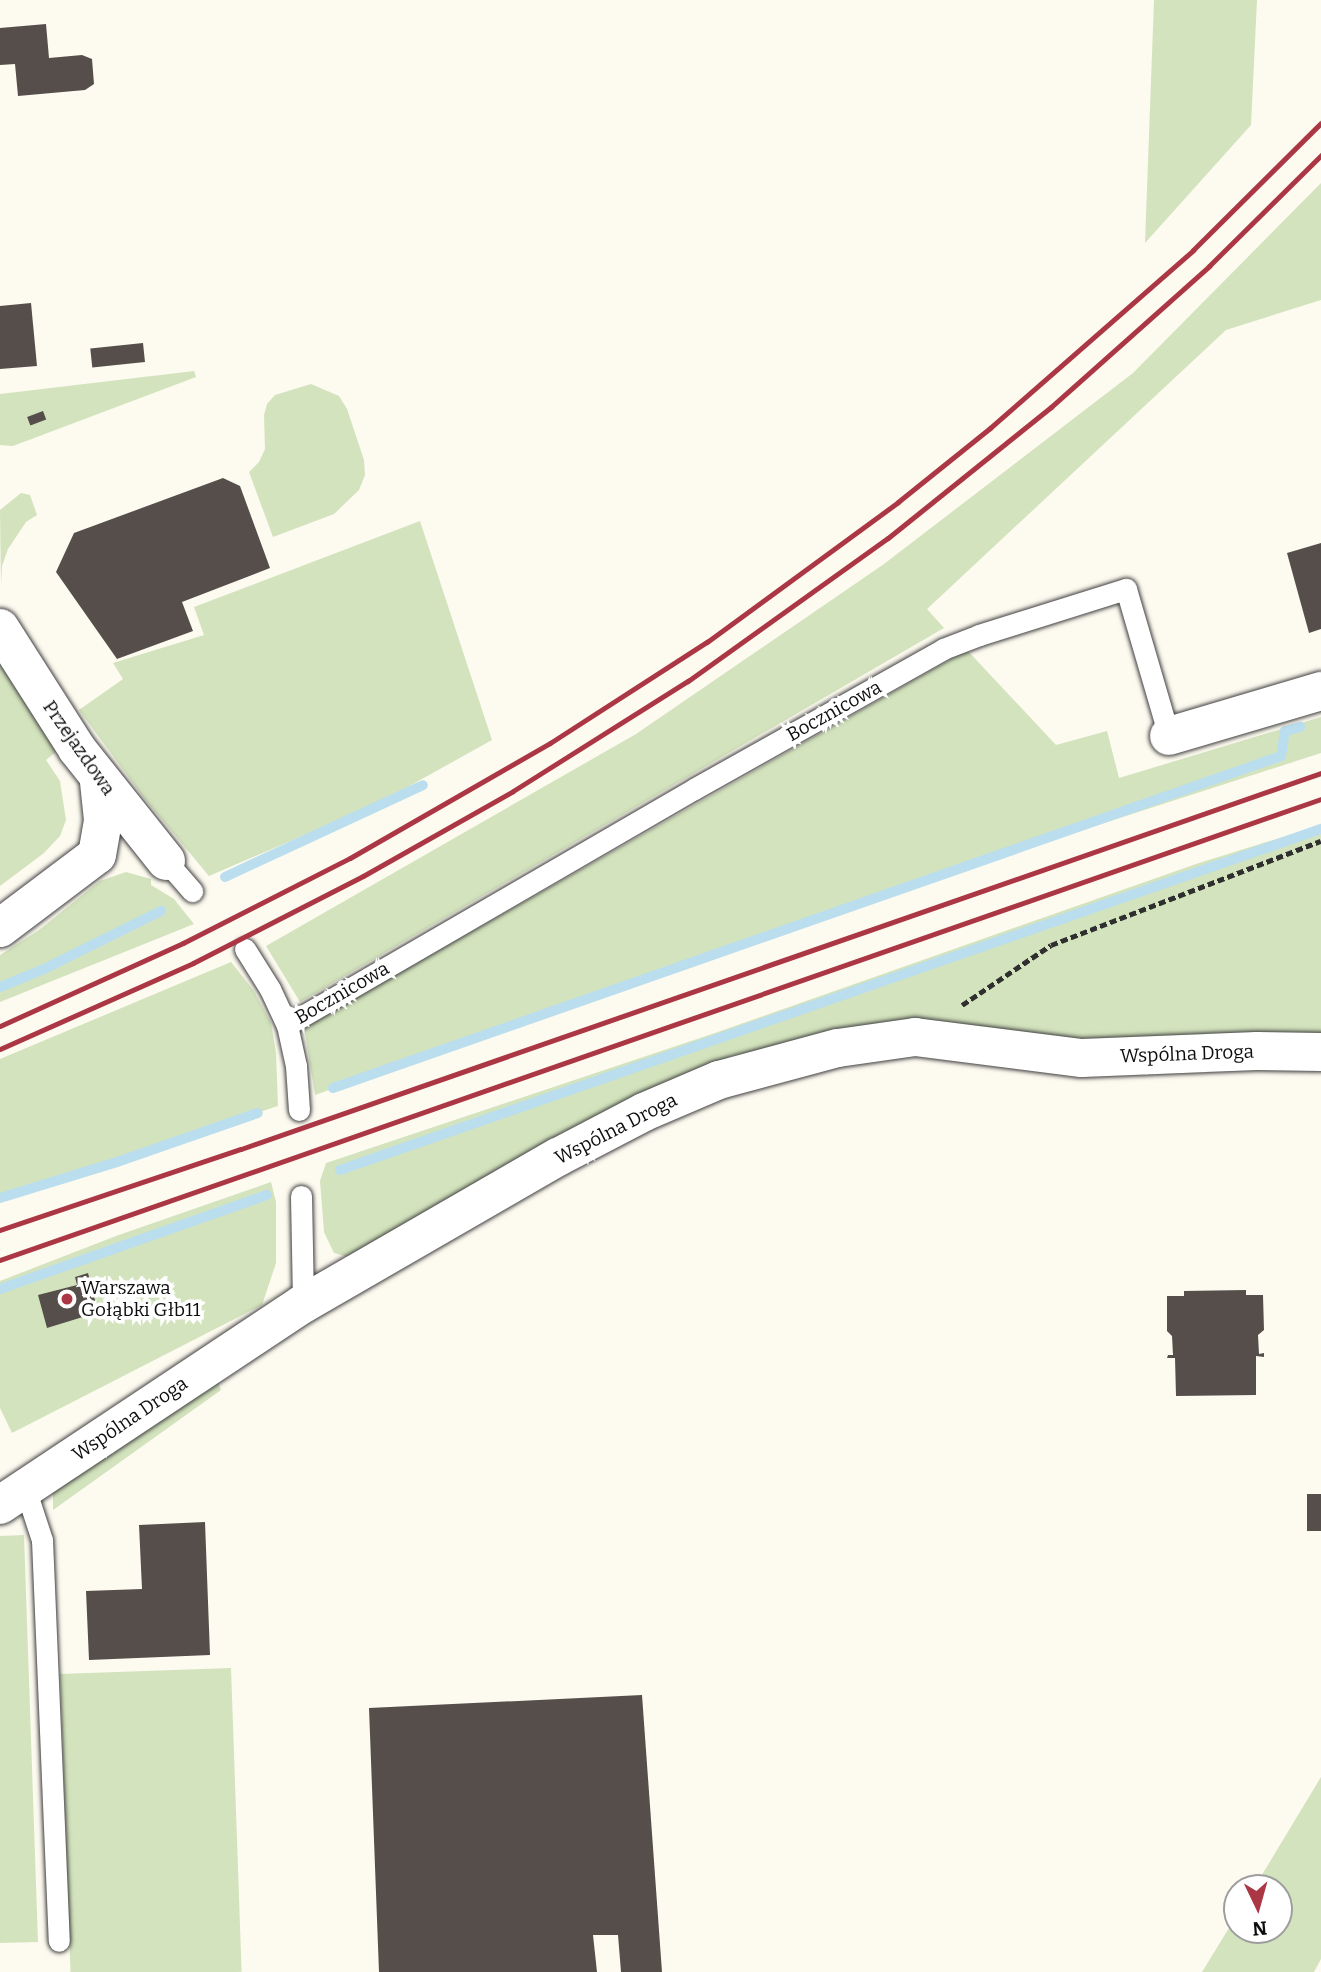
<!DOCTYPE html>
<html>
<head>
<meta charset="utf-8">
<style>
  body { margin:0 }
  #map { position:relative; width:1321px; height:1972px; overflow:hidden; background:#fdfaf0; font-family:Bitter,serif }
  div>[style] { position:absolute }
  .green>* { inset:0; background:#d3e3bd; transform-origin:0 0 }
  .stream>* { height:10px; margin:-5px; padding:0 5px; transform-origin:5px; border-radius:5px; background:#bbdeee }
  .building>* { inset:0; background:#554e4b; transform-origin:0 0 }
  .path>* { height:4.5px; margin-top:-2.25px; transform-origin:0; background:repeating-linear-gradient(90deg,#2f2f2f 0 7px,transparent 0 10.5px) }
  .roads { filter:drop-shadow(0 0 2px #404040) drop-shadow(0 0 2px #404040) }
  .service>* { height:21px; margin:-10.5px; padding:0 10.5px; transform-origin:10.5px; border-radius:10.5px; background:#fff }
  .minor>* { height:38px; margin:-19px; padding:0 19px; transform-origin:19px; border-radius:19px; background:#fff }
  .rail>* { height:5px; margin:-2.5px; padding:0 2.5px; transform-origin:2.5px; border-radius:2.5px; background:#ac3744 }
  .dots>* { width:19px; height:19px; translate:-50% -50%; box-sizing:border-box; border:4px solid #fff; border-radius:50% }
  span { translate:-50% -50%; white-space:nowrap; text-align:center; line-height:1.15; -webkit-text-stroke:7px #fff; paint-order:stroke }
  .street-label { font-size:19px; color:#0d0d0d }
  .poi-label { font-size:19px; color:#0d0d0d }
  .left { translate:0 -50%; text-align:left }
  .north { position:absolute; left:1223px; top:1874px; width:70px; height:70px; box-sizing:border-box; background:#fff; border:2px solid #9e9e9e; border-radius:50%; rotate:175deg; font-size:19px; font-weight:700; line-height:28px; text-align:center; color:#0d0d0d }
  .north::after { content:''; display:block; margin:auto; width:24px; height:32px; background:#ac3744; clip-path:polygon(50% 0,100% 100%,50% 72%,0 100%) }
</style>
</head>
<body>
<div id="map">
  <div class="green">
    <div style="clip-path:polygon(1154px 0,1257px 0,1251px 125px,1145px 243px)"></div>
    <div style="clip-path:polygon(1321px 183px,1321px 300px,1226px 330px,927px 609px,944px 628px,300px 1002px,266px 946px,636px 734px,884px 564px,1133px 373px)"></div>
    <div style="clip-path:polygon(194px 371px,196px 377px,13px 446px,0 445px,0 394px)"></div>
    <div style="clip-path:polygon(311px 384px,339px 396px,347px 409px,364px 460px,365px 475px,359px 490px,334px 514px,273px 537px,249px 472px,259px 462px,265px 449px,264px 415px,267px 404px,275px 395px)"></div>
    <div style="clip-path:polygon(21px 493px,30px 495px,37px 515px,26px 522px,8px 549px,2px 566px,1px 585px,0 510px)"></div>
    <div style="clip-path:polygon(420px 521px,492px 740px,377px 804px,209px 876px,144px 798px,79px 710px,123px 679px,113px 663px,204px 635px,194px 607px)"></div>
    <div style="clip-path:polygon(967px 650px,1056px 745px,1107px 731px,1119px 778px,1321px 717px,1321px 753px,751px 937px,315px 1095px,304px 1027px)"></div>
    <div style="clip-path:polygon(0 664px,57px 751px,46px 760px,60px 781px,66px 820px,60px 836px,44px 853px,0 886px)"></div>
    <div style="clip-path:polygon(1321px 825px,1321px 1039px,1095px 1048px,889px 1026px,731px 1056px,557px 1144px,352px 1258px,334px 1253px,324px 1232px,320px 1181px,326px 1163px,715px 1033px,1199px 863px)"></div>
    <div style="clip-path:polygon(126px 872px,151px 879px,151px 885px,174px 899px,194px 924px,0 1002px,0 955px,39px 930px,100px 881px)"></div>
    <div style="clip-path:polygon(231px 962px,254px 991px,271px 1023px,276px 1053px,278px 1106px,0 1196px,0 1059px)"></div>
    <div style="clip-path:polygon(271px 1182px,276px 1202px,276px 1263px,262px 1305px,12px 1433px,0 1408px,0 1281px,116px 1236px)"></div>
    <div style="clip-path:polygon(216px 1377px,221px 1390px,53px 1510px,53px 1485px)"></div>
    <div style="clip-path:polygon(24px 1535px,38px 1942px,0 1943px,0 1536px)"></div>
    <div style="left:231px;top:1668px;width:304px;height:171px;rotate:88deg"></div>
    <div style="clip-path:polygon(1321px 1777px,1321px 1959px,1314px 1972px,1202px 1972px,1237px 1915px,1237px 1930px,1279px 1930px,1279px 1888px,1254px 1888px)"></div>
  </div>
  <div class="stream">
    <div style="left:225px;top:877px;width:218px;rotate:-24.9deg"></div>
    <div style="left:0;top:987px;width:48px;rotate:-22.2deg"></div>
    <div style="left:44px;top:969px;width:131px;rotate:-26.4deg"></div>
    <div style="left:333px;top:1088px;width:1004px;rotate:-19.3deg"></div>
    <div style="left:1281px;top:756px;width:25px;rotate:-81deg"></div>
    <div style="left:1285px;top:731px;width:16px;rotate:-15deg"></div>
    <div style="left:340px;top:1170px;width:1039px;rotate:-19.17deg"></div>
    <div style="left:0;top:1198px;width:122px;rotate:-17.1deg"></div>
    <div style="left:117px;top:1162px;width:149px;rotate:-19.2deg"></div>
    <div style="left:0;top:1289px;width:283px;rotate:-19.4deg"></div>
  </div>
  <div class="building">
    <div style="clip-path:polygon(46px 24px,49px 58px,82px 55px,92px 59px,94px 84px,85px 90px,18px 96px,15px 64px,0 65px,0 28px)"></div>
    <div style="clip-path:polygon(31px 303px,37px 366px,0 369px,0 306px)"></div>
    <div style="left:143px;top:343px;width:19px;height:53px;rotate:84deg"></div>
    <div style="left:43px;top:411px;width:9px;height:17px;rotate:69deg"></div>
    <div style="clip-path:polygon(223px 478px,240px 486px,270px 568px,182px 602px,193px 631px,117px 659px,56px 572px,74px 533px)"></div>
    <div style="clip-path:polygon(1321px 543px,1321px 629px,1309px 633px,1287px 553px)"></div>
    <div style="clip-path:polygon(88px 1273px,96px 1304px,83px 1308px,86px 1316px,47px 1328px,38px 1295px,77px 1285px,75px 1277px)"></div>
    <div style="clip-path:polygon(1246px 1290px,1246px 1295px,1263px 1295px,1264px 1330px,1258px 1335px,1259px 1354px,1264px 1353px,1264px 1357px,1256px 1356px,1256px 1395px,1176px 1396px,1175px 1358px,1167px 1358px,1168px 1355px,1173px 1355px,1172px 1336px,1167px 1331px,1167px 1296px,1184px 1296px,1184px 1291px)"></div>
    <div style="left:1307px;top:1494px;width:14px;height:37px"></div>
    <div style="clip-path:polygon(205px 1522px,210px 1655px,89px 1660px,86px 1591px,142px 1589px,139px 1525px)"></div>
    <div style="clip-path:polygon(642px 1695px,662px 1972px,621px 1972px,618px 1935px,593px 1935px,597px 1972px,379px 1972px,369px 1708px)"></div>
  </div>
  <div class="path">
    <div style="left:962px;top:1005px;width:107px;rotate:-34deg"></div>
    <div style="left:1051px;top:945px;width:289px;rotate:-21.1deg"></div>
  </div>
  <div class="roads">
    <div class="service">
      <div style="left:166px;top:861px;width:40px;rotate:49deg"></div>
      <div style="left:245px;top:949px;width:47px;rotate:58deg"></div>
      <div style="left:270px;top:989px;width:40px;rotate:65deg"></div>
      <div style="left:287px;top:1025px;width:42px;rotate:77.6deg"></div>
      <div style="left:296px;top:1066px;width:44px;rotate:86.1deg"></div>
      <div style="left:287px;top:1025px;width:470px;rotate:-30.1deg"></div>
      <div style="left:694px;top:789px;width:286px;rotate:-29.3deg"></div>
      <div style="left:943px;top:649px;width:39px;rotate:-21deg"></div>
      <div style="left:979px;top:635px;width:154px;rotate:-17.4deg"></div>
      <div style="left:1126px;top:589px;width:153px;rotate:73.7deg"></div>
      <div style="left:301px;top:1196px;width:108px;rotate:88.9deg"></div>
      <div style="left:25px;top:1488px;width:55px;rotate:71.9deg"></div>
      <div style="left:42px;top:1540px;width:401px;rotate:87.6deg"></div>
    </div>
    <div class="minor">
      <div style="left:0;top:628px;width:143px;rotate:57.5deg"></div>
      <div style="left:77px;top:749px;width:143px;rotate:51.5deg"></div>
      <div style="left:1169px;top:736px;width:159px;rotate:-16.5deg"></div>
      <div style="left:0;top:928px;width:121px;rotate:-37deg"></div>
      <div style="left:97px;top:855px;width:36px;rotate:-80deg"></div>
      <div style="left:103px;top:820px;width:39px;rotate:-96deg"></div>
      <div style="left:0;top:1505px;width:364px;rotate:-33.6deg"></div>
      <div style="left:303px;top:1304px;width:294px;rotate:-30deg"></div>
      <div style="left:558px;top:1157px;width:97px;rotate:-27.6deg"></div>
      <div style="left:644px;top:1112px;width:82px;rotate:-23.1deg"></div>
      <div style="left:719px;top:1080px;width:123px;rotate:-15.1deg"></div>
      <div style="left:838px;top:1048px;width:78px;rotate:-8.1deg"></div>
      <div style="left:915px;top:1037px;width:168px;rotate:7.2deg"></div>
      <div style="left:1082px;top:1058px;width:175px;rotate:-2.3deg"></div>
      <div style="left:1257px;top:1051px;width:64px;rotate:0.9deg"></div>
    </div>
  </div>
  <div class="rail">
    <div style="left:0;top:1026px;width:201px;rotate:-24.4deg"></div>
    <div style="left:183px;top:943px;width:187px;rotate:-27deg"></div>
    <div style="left:350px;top:858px;width:231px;rotate:-29.9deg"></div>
    <div style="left:550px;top:743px;width:187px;rotate:-32.8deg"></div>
    <div style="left:707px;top:642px;width:237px;rotate:-36.2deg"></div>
    <div style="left:898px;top:502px;width:118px;rotate:-38.8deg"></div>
    <div style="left:990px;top:428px;width:270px;rotate:-41.2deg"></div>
    <div style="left:1193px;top:250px;width:180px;rotate:-44.8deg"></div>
    <div style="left:0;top:1049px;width:211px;rotate:-24deg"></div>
    <div style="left:193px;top:963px;width:191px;rotate:-27.1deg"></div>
    <div style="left:363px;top:876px;width:172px;rotate:-29.5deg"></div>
    <div style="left:513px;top:791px;width:207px;rotate:-32.2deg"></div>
    <div style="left:688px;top:681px;width:246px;rotate:-35.6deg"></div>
    <div style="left:888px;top:538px;width:209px;rotate:-38.8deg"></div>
    <div style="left:1051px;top:407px;width:212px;rotate:-41.7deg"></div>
    <div style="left:1209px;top:266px;width:158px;rotate:-44.7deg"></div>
    <div style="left:0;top:1230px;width:254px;rotate:-18.6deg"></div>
    <div style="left:241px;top:1149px;width:1144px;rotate:-19.2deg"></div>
    <div style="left:0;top:1260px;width:1399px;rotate:-19.24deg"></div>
  </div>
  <div class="dots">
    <div style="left:67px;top:1299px;background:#ac3744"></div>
  </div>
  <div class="street-label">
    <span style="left:834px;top:711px;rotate:-29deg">Bocznicowa</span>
    <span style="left:79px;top:748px;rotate:55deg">Przejazdowa</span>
    <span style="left:342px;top:993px;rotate:-30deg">Bocznicowa</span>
    <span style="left:1187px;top:1054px;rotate:-2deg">Wspólna Droga</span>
    <span style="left:616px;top:1129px;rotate:-27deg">Wspólna Droga</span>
    <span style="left:130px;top:1419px;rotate:-34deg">Wspólna Droga</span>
  </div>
  <div class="poi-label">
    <span class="left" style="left:81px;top:1299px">Warszawa<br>Gołąbki Głb11</span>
  </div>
  <div class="north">N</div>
</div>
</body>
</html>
